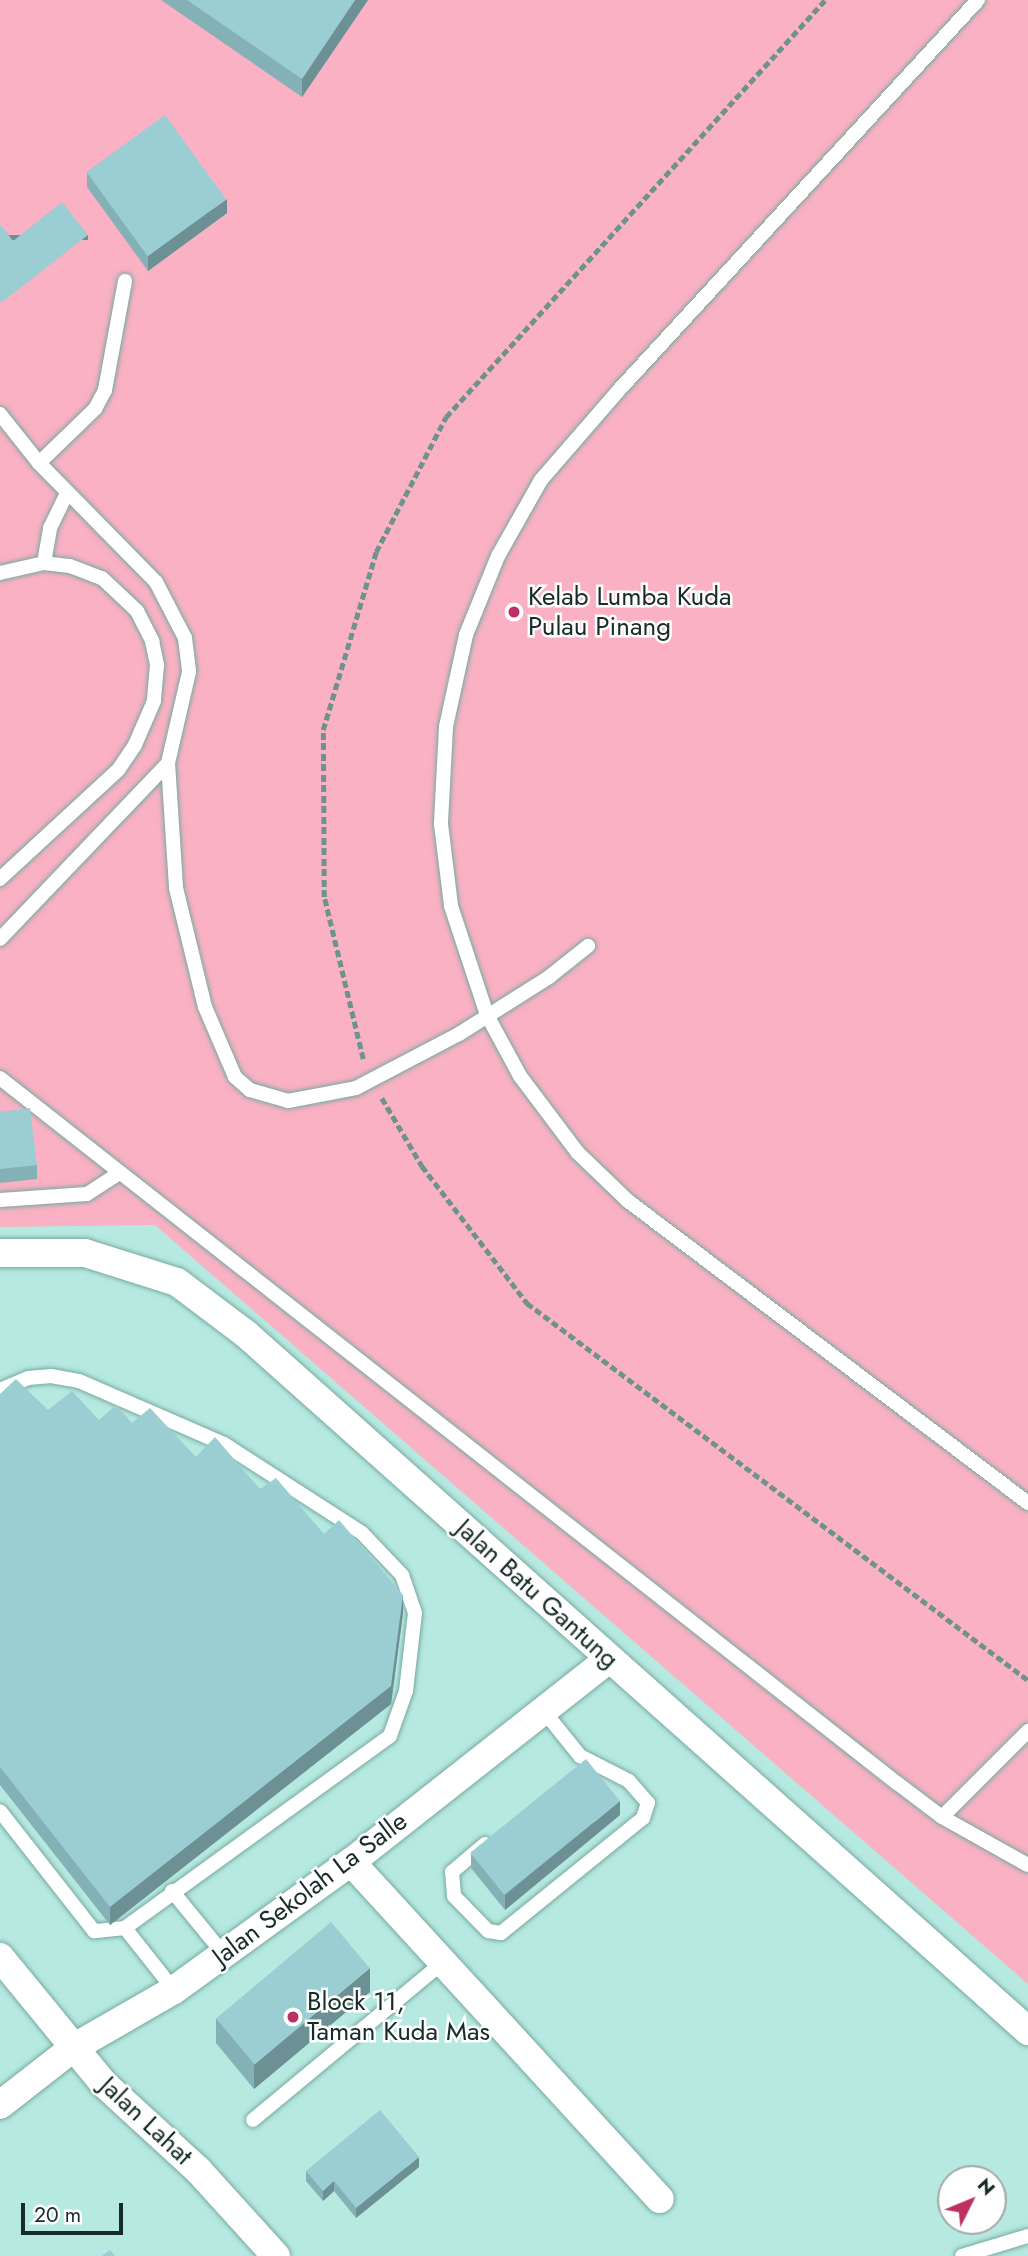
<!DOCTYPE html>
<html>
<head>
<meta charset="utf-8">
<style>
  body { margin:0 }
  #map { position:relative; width:1028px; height:2256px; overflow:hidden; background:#b6e9e0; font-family:Jost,sans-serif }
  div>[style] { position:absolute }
  .green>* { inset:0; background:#f9b1c3 }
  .path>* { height:4.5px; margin-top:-2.25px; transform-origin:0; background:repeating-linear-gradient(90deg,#6e928c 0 7px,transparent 0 10.5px) }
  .roads { filter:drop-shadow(0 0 2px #78a9a1) drop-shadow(0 0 2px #78a9a1) }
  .lane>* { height:14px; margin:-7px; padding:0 7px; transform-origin:7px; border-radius:7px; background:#fff }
  .street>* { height:28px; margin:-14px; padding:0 14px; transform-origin:14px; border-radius:14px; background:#fff }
  .wall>* { inset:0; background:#84b1b5 }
  .shaded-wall>* { inset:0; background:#6c9093; transform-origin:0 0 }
  .building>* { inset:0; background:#9aced2; transform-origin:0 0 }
  .dots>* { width:19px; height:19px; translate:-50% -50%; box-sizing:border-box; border:4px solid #fefefe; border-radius:50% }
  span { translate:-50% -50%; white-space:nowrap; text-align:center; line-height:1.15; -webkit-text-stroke:5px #fefefe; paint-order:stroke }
  .poi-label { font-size:26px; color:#172b28 }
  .left { translate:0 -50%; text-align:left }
  .street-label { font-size:26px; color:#172b28 }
  .north { position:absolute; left:937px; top:2165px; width:70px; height:70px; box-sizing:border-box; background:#fefefe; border:2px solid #a2aaa8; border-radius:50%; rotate:47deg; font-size:19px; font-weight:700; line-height:28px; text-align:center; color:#172b28 }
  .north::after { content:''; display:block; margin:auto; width:24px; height:32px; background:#bc3064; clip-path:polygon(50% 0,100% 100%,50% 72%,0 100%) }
  .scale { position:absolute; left:21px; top:2203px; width:102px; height:32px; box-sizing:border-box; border:4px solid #172b28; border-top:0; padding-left:9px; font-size:21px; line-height:24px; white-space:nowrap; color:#172b28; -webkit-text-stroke:5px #fefefe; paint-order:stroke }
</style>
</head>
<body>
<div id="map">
  <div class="green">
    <div style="clip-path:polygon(0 0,1028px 0,1028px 1984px,155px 1225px,0 1227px)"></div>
  </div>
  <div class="path">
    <div style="left:363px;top:1059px;width:167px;rotate:-103.5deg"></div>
    <div style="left:324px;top:897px;width:167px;rotate:-90.3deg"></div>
    <div style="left:323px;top:730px;width:186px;rotate:-73.4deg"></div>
    <div style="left:376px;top:552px;width:152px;rotate:-62.6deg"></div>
    <div style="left:446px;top:417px;width:563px;rotate:-47.73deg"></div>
    <div style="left:382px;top:1098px;width:79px;rotate:59.5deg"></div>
    <div style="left:422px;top:1166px;width:173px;rotate:52.5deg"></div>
    <div style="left:527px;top:1303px;width:627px;rotate:36.96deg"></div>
  </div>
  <div class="roads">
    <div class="lane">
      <div style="left:978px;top:0;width:530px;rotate:132.63deg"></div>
      <div style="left:619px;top:390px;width:119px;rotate:130.9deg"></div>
      <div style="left:541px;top:480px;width:87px;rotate:119.5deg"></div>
      <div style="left:498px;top:556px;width:85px;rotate:112.1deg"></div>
      <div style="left:466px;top:635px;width:94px;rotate:102.3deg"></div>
      <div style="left:446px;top:727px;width:97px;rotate:93deg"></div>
      <div style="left:441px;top:824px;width:83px;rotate:83deg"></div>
      <div style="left:451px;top:906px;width:115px;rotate:71.7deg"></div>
      <div style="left:487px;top:1015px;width:69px;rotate:61.6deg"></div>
      <div style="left:520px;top:1076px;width:96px;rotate:53deg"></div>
      <div style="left:578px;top:1153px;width:69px;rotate:43.8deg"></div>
      <div style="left:628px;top:1201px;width:501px;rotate:37.05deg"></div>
      <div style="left:0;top:414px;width:63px;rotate:51.5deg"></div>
      <div style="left:39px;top:463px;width:78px;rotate:-44deg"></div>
      <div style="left:95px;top:409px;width:21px;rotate:-62deg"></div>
      <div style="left:105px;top:390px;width:111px;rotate:-79.6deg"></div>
      <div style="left:39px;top:463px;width:167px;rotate:45.5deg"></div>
      <div style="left:156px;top:582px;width:63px;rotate:62.6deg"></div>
      <div style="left:185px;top:638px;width:34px;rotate:83deg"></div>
      <div style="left:189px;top:672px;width:93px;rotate:103deg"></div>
      <div style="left:168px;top:763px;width:125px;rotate:86.3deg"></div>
      <div style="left:176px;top:888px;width:122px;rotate:76.3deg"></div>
      <div style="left:205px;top:1007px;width:76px;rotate:66.8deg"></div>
      <div style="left:235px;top:1077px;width:20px;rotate:41deg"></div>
      <div style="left:250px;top:1090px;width:40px;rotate:16deg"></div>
      <div style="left:288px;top:1101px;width:69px;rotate:-10.8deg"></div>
      <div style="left:356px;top:1088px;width:116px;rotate:-27.7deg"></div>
      <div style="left:459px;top:1034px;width:107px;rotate:-32.3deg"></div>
      <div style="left:549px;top:977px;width:50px;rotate:-38.5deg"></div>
      <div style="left:44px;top:563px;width:36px;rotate:-80deg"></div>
      <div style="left:50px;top:528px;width:37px;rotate:-64deg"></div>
      <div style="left:0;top:573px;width:45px;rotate:-12.8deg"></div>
      <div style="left:44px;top:563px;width:26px;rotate:7deg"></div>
      <div style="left:70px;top:566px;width:34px;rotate:21deg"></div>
      <div style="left:102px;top:578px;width:48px;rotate:43.3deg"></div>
      <div style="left:137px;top:611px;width:34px;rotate:63deg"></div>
      <div style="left:152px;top:641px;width:25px;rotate:78deg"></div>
      <div style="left:157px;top:665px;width:36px;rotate:95deg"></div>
      <div style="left:154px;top:701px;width:48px;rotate:113.4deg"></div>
      <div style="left:135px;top:745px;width:30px;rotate:124deg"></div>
      <div style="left:118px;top:770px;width:161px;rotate:137.3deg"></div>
      <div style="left:0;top:939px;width:243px;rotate:-46.3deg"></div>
      <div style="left:0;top:1078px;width:1141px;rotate:38.17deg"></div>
      <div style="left:897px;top:1783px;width:56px;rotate:37.1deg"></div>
      <div style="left:942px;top:1817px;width:98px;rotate:29.2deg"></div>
      <div style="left:0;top:1200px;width:87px;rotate:-3.9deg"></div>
      <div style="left:87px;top:1194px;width:37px;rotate:-33deg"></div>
      <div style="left:0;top:1390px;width:30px;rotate:-23deg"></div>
      <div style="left:28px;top:1378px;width:23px;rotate:-5deg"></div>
      <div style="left:51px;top:1376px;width:28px;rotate:10deg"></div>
      <div style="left:79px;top:1381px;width:158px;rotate:23.5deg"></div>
      <div style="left:224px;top:1444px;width:164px;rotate:32.8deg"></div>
      <div style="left:362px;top:1533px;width:58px;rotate:46.4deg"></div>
      <div style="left:402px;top:1575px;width:40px;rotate:71.1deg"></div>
      <div style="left:415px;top:1613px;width:79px;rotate:96.6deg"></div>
      <div style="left:406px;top:1691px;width:48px;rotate:109.6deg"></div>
      <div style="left:390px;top:1736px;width:327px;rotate:144.1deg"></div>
      <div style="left:125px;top:1928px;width:31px;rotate:174deg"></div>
      <div style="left:94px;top:1931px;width:152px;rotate:-128.1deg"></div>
      <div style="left:942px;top:1817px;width:122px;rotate:-45deg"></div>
      <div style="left:485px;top:1844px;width:43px;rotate:139.7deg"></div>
      <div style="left:452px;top:1872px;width:24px;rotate:85deg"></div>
      <div style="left:454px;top:1896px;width:49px;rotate:45.8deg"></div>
      <div style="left:488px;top:1931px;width:13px;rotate:9deg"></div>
      <div style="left:501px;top:1933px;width:183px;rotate:-39deg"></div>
      <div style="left:643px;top:1818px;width:16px;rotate:-72deg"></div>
      <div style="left:648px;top:1803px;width:29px;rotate:-131deg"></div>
      <div style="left:629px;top:1781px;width:55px;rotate:-153deg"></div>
      <div style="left:580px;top:1756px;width:59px;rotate:-128.8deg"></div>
      <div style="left:172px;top:1891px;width:80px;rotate:50.6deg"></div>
      <div style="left:125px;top:1928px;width:79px;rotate:51.7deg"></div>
      <div style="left:253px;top:2120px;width:244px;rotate:-39.7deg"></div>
      <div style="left:962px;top:2256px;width:69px;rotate:-16.9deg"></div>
    </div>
    <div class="street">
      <div style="left:0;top:1253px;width:85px"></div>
      <div style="left:85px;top:1253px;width:96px;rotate:17.5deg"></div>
      <div style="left:177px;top:1282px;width:86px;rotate:37deg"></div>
      <div style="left:246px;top:1334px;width:1048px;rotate:41.71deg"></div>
      <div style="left:351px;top:1862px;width:457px;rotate:47.5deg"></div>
      <div style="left:0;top:1957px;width:163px;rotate:50.7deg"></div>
      <div style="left:103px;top:2083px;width:129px;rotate:42.5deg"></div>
      <div style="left:198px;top:2170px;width:116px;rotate:47.8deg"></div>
      <div style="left:0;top:2105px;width:93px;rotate:-38deg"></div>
      <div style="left:73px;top:2048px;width:116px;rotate:-29.9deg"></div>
      <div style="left:174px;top:1990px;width:218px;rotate:-35.9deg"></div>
      <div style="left:351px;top:1862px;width:328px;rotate:-38.2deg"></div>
    </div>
  </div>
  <div class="wall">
    <div style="clip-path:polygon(161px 0,368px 0,302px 97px)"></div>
    <div style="clip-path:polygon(87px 173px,227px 213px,148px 271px,87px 187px)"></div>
    <div style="clip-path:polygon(0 1112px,37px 1165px,37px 1179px,0 1183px)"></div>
    <div style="clip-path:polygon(0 1394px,48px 1410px,99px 1420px,132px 1423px,196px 1457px,260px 1489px,324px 1534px,403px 1613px,391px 1704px,110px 1925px,0 1785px)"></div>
    <div style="clip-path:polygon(620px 1815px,505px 1910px,471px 1868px,471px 1854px)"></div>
    <div style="clip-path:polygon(370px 1992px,254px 2089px,216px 2043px,216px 2019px)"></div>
    <div style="clip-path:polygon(419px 2167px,356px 2218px,334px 2191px,323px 2201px,306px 2181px,306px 2171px)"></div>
  </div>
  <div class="shaded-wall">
    <div style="clip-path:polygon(355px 0,368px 0,302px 97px,302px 79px)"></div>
    <div style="clip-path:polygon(227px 199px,227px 213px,148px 271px,148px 256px)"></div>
    <div style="left:88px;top:235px;width:5px;height:110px;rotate:90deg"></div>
    <div style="clip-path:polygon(403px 1595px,403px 1613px,391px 1704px,110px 1925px,110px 1907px)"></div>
    <div style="clip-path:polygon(620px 1801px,620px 1815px,505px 1910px,505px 1895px)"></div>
    <div style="clip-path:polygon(370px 1968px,370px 1992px,254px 2089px,254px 2065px)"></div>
    <div style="clip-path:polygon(419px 2157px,419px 2167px,356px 2218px,356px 2208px)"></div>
    <div style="clip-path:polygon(334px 2181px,334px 2191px,323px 2201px,323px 2191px)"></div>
  </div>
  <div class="building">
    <div style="clip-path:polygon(187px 0,355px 0,302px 79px)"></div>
    <div style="left:165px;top:115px;width:104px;height:97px;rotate:54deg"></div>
    <div style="clip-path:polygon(62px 202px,88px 235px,1px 303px,0 301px,0 224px,13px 241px)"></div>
    <div style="clip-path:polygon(30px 1108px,37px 1165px,0 1169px,0 1112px)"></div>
    <div style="clip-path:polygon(16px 1379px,48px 1410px,72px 1391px,99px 1420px,116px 1405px,132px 1423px,150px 1408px,196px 1457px,215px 1437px,260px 1489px,276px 1478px,324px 1534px,339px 1520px,403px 1595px,391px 1686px,110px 1907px,0 1767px,0 1394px)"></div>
    <div style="left:586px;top:1759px;width:54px;height:149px;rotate:51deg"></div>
    <div style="left:331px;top:1922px;width:60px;height:150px;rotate:50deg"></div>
    <div style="clip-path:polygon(380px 2110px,419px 2157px,356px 2208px,334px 2181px,323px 2191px,306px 2171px)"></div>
    <div style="clip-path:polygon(110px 2250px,115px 2256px,102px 2256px)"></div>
  </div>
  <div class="dots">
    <div style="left:514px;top:612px;background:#bc3064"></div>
    <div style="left:293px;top:2017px;background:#bc3064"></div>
  </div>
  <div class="poi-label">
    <span class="left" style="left:528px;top:612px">Kelab Lumba Kuda<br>Pulau Pinang</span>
    <span class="left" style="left:307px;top:2017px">Block 11,<br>Taman Kuda Mas</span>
  </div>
  <div class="street-label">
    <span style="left:537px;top:1594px;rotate:42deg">Jalan Batu Gantung</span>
    <span style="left:310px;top:1889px;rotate:-37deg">Jalan Sekolah La Salle</span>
    <span style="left:146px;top:2121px;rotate:43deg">Jalan Lahat</span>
  </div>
  <div class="north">N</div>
  <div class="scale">20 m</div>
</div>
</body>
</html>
